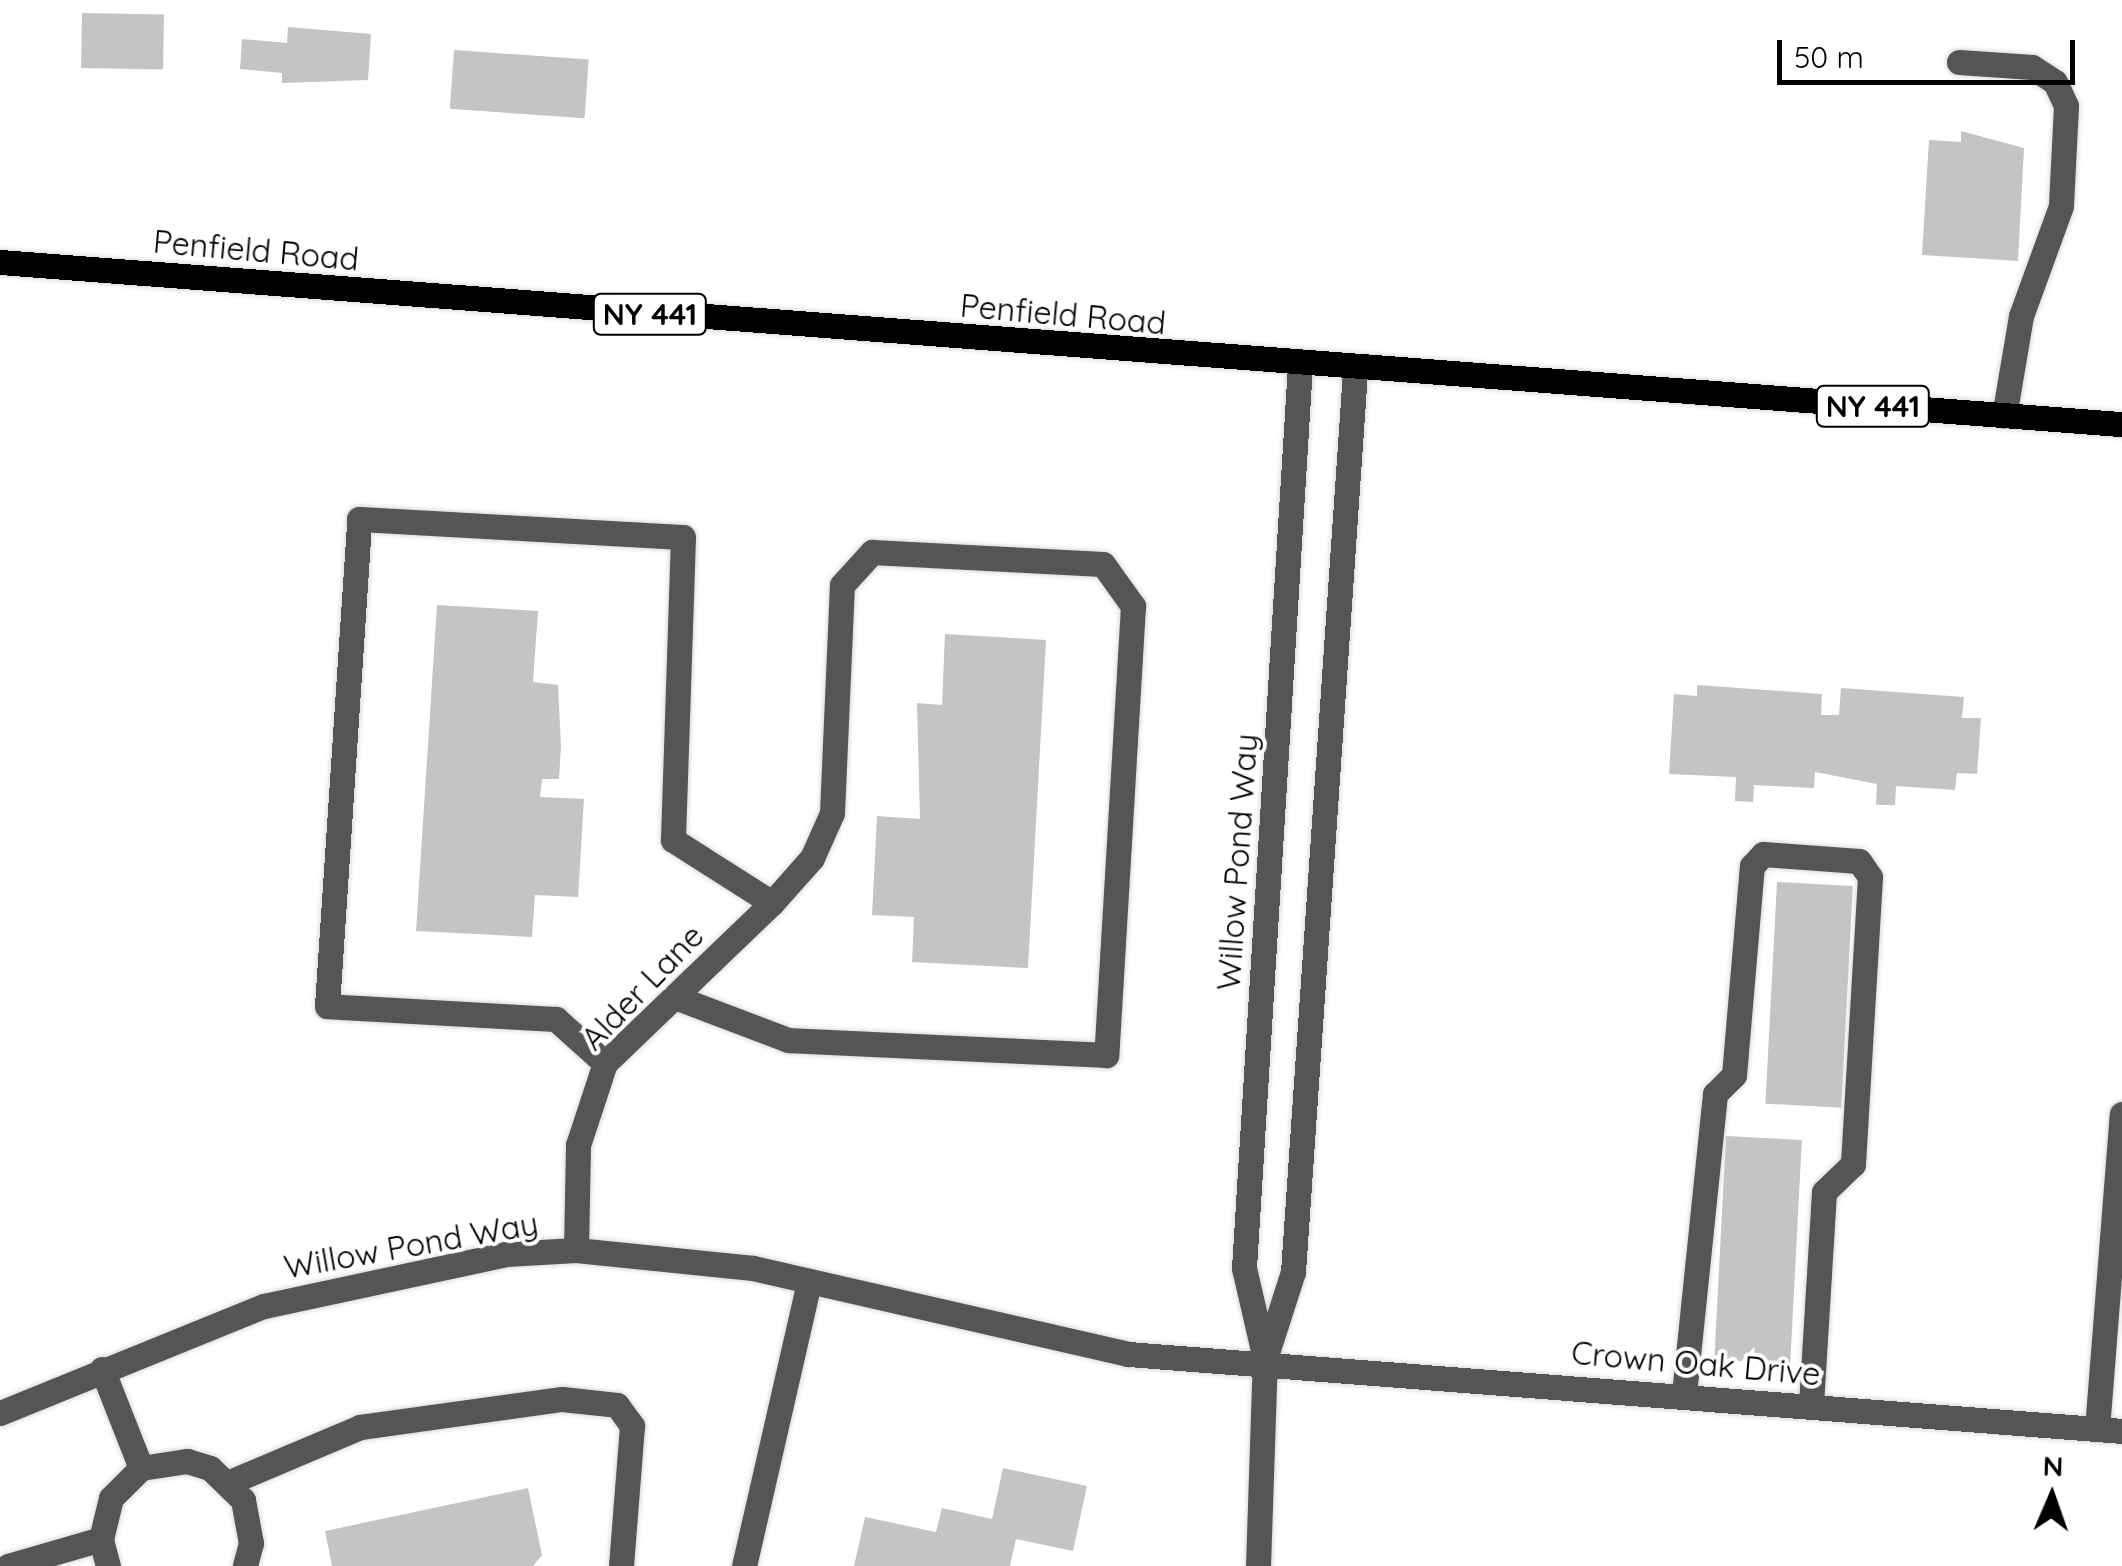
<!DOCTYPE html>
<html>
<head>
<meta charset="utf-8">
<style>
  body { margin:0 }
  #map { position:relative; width:2122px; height:1566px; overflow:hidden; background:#fff; font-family:Quicksand,sans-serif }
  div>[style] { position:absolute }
  .building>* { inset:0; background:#c4c4c4; transform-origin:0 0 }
  .roads { filter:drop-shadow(0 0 2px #dbdbdb) drop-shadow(0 0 2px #dbdbdb) }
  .minor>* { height:25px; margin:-12.5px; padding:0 12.5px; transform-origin:12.5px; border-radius:12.5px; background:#555 }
  .major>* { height:25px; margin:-12.5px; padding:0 12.5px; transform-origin:12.5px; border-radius:12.5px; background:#000 }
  span { translate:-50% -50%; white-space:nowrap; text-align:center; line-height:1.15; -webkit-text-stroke:8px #fff; paint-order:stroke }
  .shield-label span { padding:2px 8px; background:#fff; border:2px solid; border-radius:8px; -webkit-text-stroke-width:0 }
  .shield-label { font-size:30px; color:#000; font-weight:700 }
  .street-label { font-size:32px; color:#000 }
  .north { position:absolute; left:2002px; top:1446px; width:100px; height:100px; -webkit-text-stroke:8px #fff; paint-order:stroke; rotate:2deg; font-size:28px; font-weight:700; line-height:40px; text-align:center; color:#000 }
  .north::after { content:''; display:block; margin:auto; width:35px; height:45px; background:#000; clip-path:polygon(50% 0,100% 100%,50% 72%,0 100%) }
  .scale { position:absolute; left:1777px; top:40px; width:298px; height:45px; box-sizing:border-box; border:5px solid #000; border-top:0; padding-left:12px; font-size:30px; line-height:35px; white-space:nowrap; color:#000; -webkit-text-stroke:8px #fff; paint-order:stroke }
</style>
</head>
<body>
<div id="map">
  <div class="building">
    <div style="left:82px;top:13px;width:82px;height:55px;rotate:1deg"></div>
    <div style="clip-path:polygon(288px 27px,371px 34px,368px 80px,282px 83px,282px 73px,240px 69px,242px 39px,287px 43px)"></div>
    <div style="left:454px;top:50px;width:135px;height:59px;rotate:4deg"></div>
    <div style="clip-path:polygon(1961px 131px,2024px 148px,2018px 261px,1922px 255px,1929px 140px,1961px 142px)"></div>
    <div style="clip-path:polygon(437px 605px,538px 611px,533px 682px,558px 685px,561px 746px,559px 779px,542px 779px,540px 797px,584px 799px,578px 897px,535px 895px,532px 937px,416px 931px)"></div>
    <div style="clip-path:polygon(945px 634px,1046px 640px,1028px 968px,912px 962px,914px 917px,872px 915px,877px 816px,920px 819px,917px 703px,942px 705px)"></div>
    <div style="clip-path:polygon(1697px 685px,1822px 694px,1821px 715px,1839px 715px,1841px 688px,1964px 697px,1962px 718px,1981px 718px,1977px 774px,1957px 773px,1955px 790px,1896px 786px,1895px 805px,1876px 805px,1877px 784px,1815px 772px,1814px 788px,1754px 785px,1753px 802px,1735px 801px,1736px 777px,1669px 774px,1674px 694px,1697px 696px)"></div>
    <div style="left:1777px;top:882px;width:76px;height:222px;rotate:3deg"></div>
    <div style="left:1726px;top:1136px;width:76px;height:224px;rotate:3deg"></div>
    <div style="clip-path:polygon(1003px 1468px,1087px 1486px,1073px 1551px,1016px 1539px,1010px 1566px,854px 1566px,865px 1517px,936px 1532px,942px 1508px,992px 1519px)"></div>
    <div style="clip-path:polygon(528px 1488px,542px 1555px,533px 1566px,332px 1566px,325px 1531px)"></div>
  </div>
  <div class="roads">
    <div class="minor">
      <div style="left:1959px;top:62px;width:73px;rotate:3.9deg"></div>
      <div style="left:2032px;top:67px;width:27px;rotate:33deg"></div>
      <div style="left:2055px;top:82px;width:26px;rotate:65deg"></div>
      <div style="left:2066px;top:106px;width:100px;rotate:92.9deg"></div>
      <div style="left:2061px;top:206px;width:117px;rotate:110deg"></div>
      <div style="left:2021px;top:316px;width:101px;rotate:99.6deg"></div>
      <div style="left:605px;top:1063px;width:66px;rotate:-138.1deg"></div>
      <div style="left:556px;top:1019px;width:229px;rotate:-176.8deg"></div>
      <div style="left:327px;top:1006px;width:488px;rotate:-86.2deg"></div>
      <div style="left:359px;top:519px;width:324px;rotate:3.2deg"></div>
      <div style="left:683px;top:537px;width:303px;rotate:91.9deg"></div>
      <div style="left:673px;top:840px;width:117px;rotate:32.5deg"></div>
      <div style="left:576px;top:1250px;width:105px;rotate:-88.9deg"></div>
      <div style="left:578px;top:1145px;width:86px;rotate:-71.8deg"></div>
      <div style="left:605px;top:1063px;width:231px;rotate:-43.8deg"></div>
      <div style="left:772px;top:903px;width:60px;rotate:-48.4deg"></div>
      <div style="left:812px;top:858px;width:49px;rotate:-66deg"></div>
      <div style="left:832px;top:813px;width:228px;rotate:-87.5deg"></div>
      <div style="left:842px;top:585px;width:45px;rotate:-47.7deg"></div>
      <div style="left:872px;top:552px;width:231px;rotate:3deg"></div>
      <div style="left:1103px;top:564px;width:52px;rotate:54.5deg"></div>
      <div style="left:1133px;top:606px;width:450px;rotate:93.4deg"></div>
      <div style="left:1106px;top:1055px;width:318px;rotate:-177.3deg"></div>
      <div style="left:788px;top:1040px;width:121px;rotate:-159.2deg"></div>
      <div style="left:1265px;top:1359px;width:91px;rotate:-72.2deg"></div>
      <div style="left:1293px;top:1272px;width:903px;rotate:-86.06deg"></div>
      <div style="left:102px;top:1369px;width:106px;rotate:68.5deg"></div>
      <div style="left:1684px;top:1394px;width:302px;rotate:-84.1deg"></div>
      <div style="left:1715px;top:1094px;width:27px;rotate:-45deg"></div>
      <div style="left:1734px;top:1075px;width:210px;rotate:-85.1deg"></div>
      <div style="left:1752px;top:866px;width:16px;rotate:-47deg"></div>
      <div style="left:1763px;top:854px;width:96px;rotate:4.2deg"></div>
      <div style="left:1859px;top:861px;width:19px;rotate:55deg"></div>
      <div style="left:1870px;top:877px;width:288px;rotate:93.4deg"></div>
      <div style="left:1853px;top:1164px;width:40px;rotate:136deg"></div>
      <div style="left:1824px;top:1192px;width:213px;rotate:93.5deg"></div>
      <div style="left:0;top:1413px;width:285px;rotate:-22.1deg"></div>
      <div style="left:264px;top:1306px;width:248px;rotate:-12.1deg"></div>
      <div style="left:506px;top:1254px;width:70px;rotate:-3.3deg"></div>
      <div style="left:576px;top:1250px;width:178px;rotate:5.8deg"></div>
      <div style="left:753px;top:1268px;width:385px;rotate:12.9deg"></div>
      <div style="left:1128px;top:1354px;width:997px;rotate:4.43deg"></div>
      <div style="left:2097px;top:1429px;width:316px;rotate:-85.5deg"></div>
      <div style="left:230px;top:1482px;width:141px;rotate:-22.9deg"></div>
      <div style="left:360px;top:1427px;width:204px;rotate:-7.9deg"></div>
      <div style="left:562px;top:1399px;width:55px;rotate:6.2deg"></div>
      <div style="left:617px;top:1405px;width:26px;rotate:54deg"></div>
      <div style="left:632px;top:1426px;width:140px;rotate:94.5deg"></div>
      <div style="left:8px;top:1566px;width:97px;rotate:-16.2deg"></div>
      <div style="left:108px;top:1566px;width:28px;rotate:-105deg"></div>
      <div style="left:101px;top:1539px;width:42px;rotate:-76.3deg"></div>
      <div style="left:111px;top:1498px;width:42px;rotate:-45deg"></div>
      <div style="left:141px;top:1468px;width:47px;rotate:-8.7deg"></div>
      <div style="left:187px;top:1461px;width:24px;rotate:17deg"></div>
      <div style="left:210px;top:1468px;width:46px;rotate:44.1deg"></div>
      <div style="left:243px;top:1500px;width:44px;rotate:79.5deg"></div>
      <div style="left:251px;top:1543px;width:24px;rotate:105deg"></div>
      <div style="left:744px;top:1566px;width:291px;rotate:-77.1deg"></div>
      <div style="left:1258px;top:1566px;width:207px;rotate:-88.1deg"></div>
      <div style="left:1265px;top:1359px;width:93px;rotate:-103deg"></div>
      <div style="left:1244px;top:1268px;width:904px;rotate:-86.45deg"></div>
    </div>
    <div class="major">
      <div style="left:0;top:262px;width:2128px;rotate:4.37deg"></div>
    </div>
  </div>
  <div class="shield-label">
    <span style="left:650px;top:314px">NY 441</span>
    <span style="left:1873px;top:406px">NY 441</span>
  </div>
  <div class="street-label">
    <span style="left:256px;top:250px;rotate:5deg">Penfield Road</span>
    <span style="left:1063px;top:314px;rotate:5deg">Penfield Road</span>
    <span style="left:1237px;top:862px;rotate:-86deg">Willow Pond Way</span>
    <span style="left:642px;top:987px;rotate:-46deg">Alder Lane</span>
    <span style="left:411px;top:1245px;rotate:-10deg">Willow Pond Way</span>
    <span style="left:1696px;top:1363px;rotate:5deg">Crown Oak Drive</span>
  </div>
  <div class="north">N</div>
  <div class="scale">50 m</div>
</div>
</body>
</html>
